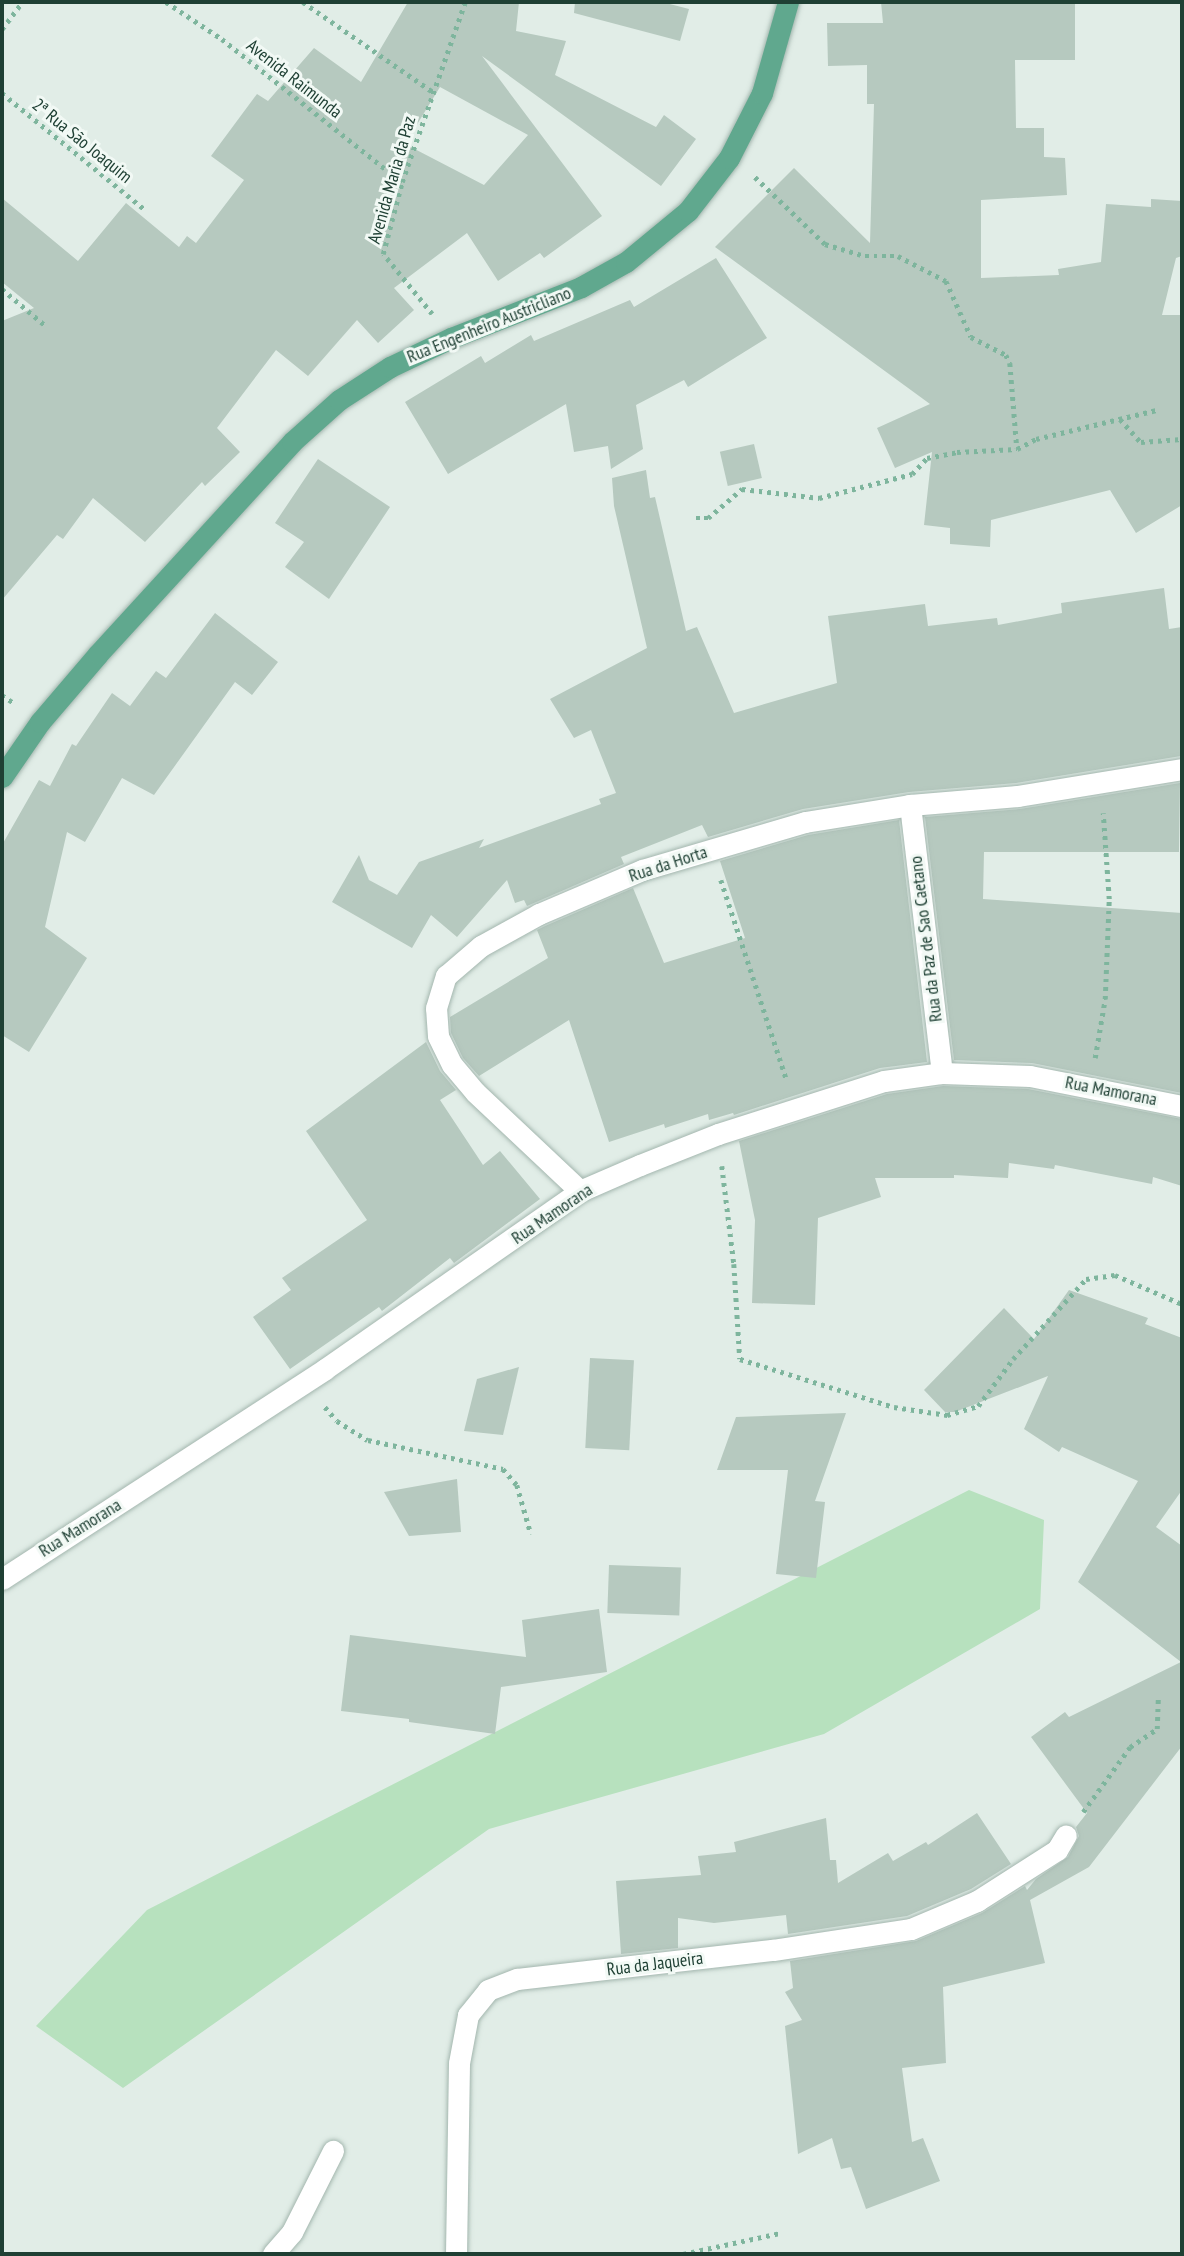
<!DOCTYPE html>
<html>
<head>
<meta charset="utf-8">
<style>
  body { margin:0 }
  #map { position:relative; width:1184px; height:2256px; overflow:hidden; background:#e1ede7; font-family:"PT Sans Narrow",sans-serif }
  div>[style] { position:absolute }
  .green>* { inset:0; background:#b7e1be }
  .building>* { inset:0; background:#b6c9bf; transform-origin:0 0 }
  .path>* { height:4.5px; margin-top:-2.25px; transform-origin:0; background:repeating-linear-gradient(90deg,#7eb59d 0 3.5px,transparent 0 8.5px) }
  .roads { filter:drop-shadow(0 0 2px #a3b6ae) drop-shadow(0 0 2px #a3b6ae) }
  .minor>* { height:21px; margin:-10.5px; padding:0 10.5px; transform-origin:10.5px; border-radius:10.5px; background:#fff }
  .major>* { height:21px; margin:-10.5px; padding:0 10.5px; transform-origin:10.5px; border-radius:10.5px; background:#60a88e }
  span { translate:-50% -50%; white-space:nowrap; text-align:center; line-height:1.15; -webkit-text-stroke:6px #f2f9f5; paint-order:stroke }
  .street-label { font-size:18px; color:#1f4034 }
  .frame { position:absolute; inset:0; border:4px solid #1f4034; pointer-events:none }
</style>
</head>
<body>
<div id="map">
  <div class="green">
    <div style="clip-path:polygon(969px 1490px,1044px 1520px,1040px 1609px,824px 1734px,489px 1829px,123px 2088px,36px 2026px,147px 1910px)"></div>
  </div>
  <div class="building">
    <div style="clip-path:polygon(evenodd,408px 2px,519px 2px,516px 31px,566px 41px,555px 75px,656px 127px,664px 115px,696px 139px,661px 186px,482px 56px,602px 216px,544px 258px,540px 253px,498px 281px,467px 233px,394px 288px,414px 310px,378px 343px,357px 320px,308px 376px,276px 350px,217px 428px,240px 452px,205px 486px,202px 482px,145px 542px,93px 498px,63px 539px,57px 535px,2px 600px,2px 321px,34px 308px,2px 282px,2px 198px,78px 261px,126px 203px,179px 247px,187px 236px,196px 243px,244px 180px,211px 156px,257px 94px,268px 101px,314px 48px,361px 82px,408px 2px,440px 87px,528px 135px,484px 185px,405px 144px,440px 87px)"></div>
    <div style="clip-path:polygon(575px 2px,662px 2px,689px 9px,680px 41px,574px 13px)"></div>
    <div style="clip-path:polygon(881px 2px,1075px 2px,1075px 60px,1015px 60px,1016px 128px,1044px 128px,1044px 157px,1065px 158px,1067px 195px,981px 200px,981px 278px,1059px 275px,1058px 269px,1101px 262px,1106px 204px,1151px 207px,1151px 199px,1182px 201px,1182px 256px,1176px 258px,1162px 315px,1182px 315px,1182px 505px,1136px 533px,1110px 490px,991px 520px,990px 547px,950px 544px,950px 528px,924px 525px,932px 452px,895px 468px,877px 428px,930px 404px,715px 247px,794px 168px,870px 243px,874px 104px,867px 104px,867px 65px,828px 66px,827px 23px,883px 23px)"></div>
    <div style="clip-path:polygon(716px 258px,767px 338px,688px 387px,684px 380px,636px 405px,643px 449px,611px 469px,608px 446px,574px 452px,566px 404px,448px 474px,405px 402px,481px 356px,485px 363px,531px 335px,534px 341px,630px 300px,634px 307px)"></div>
    <div style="left:754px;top:444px;width:35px;height:35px;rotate:77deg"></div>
    <div style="clip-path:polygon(318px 459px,390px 507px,329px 599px,285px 567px,304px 542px,275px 523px)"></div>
    <div style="clip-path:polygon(646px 470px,650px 498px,655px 497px,686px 631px,697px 627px,734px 713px,837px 683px,828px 616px,925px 604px,928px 626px,997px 618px,998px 625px,1062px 613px,1061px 603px,1164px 588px,1169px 629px,1182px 627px,1181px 756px,1016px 783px,909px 792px,803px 809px,708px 837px,702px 825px,621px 857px,624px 864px,527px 906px,524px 900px,515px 903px,507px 880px,457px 937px,431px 915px,412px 948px,332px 902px,359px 855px,369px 880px,397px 895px,419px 862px,484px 839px,479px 848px,601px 804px,599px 799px,616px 793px,591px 730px,574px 738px,550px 699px,647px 648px,614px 506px,612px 478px)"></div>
    <div style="clip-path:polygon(215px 613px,278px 662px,252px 695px,235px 682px,154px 795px,122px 778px,85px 842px,67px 832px,45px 927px,87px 958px,29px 1052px,2px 1035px,2px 845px,39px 780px,50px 786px,72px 744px,76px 746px,112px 693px,130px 706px,156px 671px,166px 678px)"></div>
    <div style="clip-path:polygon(1180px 783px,1179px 852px,984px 852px,983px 899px,1182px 913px,1182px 1093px,1032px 1063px,954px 1060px,925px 817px,1020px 809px)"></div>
    <div style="clip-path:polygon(899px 820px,927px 1062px,880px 1068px,734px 1115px,733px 1113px,709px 1120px,708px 1114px,665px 1128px,664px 1124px,609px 1142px,569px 1020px,479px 1076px,463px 1058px,451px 1033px,450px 1017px,548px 958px,537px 930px,545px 926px,633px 888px,664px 963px,745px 938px,720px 861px,808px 835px)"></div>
    <div style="clip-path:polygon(426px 1042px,440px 1071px,456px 1090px,440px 1100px,483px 1165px,500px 1151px,540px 1199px,454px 1263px,450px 1258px,382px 1311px,379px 1307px,290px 1369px,253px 1317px,291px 1290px,282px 1278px,367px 1220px,306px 1131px)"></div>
    <div style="clip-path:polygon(943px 1086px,1028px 1089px,1182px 1119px,1182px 1186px,1153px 1177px,1152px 1184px,1055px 1165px,1054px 1169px,1009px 1163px,1008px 1178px,954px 1175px,954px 1178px,875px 1178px,881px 1197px,818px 1218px,815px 1305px,752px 1303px,755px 1220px,739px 1141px,887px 1094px)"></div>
    <div style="clip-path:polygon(1069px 1290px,1148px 1318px,1145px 1324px,1182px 1338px,1182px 1490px,1156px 1527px,1182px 1546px,1182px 1746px,1089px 1867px,1030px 1900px,1045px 1963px,943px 1987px,946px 2063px,902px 2068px,912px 2142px,923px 2138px,940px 2181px,866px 2209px,851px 2167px,841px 2169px,832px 2138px,798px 2154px,785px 2026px,802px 2020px,785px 1992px,793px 1988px,790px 1961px,916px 1941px,982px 1913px,1025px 1886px,1027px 1890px,1036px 1879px,1068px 1857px,1079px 1836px,1076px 1827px,1087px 1813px,1031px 1737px,1065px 1712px,1069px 1717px,1181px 1662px,1078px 1582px,1138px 1481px,1062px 1447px,1059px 1452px,1024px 1429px,1048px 1376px,955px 1412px,945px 1412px,924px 1390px,1004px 1308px,1034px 1339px)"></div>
    <div style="left:590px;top:1358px;width:44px;height:90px;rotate:3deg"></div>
    <div style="clip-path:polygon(519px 1367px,503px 1435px,464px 1431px,477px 1379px)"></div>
    <div style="clip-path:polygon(846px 1413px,815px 1501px,825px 1502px,816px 1578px,776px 1574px,788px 1470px,717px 1470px,736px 1417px)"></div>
    <div style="clip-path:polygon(457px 1479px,461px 1532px,409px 1536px,384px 1492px)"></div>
    <div style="left:609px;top:1565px;width:72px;height:48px;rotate:2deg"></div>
    <div style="clip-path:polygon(599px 1609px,607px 1672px,501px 1687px,495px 1734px,409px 1722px,409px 1719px,341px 1711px,350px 1635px,526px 1657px,522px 1620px)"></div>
    <div style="clip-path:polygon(977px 1813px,1011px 1864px,971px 1889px,907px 1916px,788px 1934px,786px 1915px,714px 1923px,678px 1918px,678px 1948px,621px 1954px,616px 1881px,701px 1875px,698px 1856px,736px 1852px,734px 1842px,826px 1818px,830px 1860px,836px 1860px,838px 1883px,888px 1853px,893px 1861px,926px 1842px,928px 1845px)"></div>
  </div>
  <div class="path">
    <div style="left:166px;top:2px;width:67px;rotate:33.5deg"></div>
    <div style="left:222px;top:39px;width:230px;rotate:38.5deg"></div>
    <div style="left:303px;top:2px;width:158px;rotate:34.7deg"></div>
    <div style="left:2px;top:29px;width:34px;rotate:-53deg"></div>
    <div style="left:2px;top:93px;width:183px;rotate:39.2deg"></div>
    <div style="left:755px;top:177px;width:97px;rotate:43.7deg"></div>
    <div style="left:825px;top:244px;width:42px;rotate:16.7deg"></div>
    <div style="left:865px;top:256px;width:33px"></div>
    <div style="left:898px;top:256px;width:54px;rotate:27.5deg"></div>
    <div style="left:946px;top:281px;width:61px;rotate:65.9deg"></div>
    <div style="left:971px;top:337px;width:39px;rotate:27deg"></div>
    <div style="left:1006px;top:355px;width:9px;rotate:63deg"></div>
    <div style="left:1010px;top:363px;width:85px;rotate:85.3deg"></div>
    <div style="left:2px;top:289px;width:57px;rotate:40.1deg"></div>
    <div style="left:432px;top:314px;width:77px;rotate:-129.2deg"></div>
    <div style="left:383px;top:254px;width:74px;rotate:-75.2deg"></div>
    <div style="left:402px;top:182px;width:191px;rotate:-70.7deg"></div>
    <div style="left:1120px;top:419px;width:31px;rotate:48deg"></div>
    <div style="left:1141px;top:442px;width:41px;rotate:-4.2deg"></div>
    <div style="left:696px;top:518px;width:12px"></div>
    <div style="left:708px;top:518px;width:45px;rotate:-40.5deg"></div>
    <div style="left:742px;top:489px;width:78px;rotate:6.7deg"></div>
    <div style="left:819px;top:498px;width:96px;rotate:-14.5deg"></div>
    <div style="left:912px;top:474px;width:22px;rotate:-47deg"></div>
    <div style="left:927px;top:458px;width:31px;rotate:-11deg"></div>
    <div style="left:957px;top:452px;width:60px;rotate:-2.9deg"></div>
    <div style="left:1017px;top:449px;width:21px;rotate:-28deg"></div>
    <div style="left:1036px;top:439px;width:124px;rotate:-13.5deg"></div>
    <div style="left:2px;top:695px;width:14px;rotate:34deg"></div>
    <div style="left:721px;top:880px;width:208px;rotate:71.8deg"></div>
    <div style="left:1095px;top:1058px;width:60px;rotate:-80.4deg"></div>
    <div style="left:1105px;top:999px;width:100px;rotate:-87.7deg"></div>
    <div style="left:1109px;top:899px;width:86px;rotate:-94deg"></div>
    <div style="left:722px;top:1166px;width:99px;rotate:83deg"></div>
    <div style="left:734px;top:1264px;width:95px;rotate:86.4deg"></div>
    <div style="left:740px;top:1359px;width:161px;rotate:17.3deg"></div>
    <div style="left:894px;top:1407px;width:54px;rotate:8.6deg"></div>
    <div style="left:947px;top:1415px;width:32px;rotate:-16deg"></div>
    <div style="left:978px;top:1406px;width:59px;rotate:-53.3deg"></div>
    <div style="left:1013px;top:1359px;width:108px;rotate:-47.6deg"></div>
    <div style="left:1086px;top:1279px;width:29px;rotate:-8deg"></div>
    <div style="left:1115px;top:1275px;width:73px;rotate:23.4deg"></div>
    <div style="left:325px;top:1407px;width:18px;rotate:49deg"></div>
    <div style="left:337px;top:1421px;width:36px;rotate:32deg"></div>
    <div style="left:368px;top:1440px;width:138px;rotate:12.1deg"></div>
    <div style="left:503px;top:1469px;width:21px;rotate:49deg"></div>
    <div style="left:517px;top:1485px;width:51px;rotate:74.1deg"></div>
    <div style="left:1083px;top:1812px;width:80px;rotate:-54.1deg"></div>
    <div style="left:1130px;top:1747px;width:32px;rotate:-34deg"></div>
    <div style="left:1157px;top:1729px;width:30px;rotate:-88deg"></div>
    <div style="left:683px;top:2254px;width:99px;rotate:-12.2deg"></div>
  </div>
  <div class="roads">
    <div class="minor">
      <div style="left:910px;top:805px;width:270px;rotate:83.2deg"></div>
      <div style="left:580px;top:1191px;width:144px;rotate:-136.7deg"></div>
      <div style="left:475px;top:1092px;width:35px;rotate:-130deg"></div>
      <div style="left:452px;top:1065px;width:32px;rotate:-116deg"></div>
      <div style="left:438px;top:1036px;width:28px;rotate:-94deg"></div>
      <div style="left:436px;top:1008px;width:34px;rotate:-73deg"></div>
      <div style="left:446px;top:976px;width:46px;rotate:-40.6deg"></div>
      <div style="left:481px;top:946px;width:66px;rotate:-28.9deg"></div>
      <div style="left:539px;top:914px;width:112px;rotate:-23.1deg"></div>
      <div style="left:642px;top:870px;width:170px;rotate:-16.4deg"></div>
      <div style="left:805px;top:822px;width:106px;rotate:-9.2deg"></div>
      <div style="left:910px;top:805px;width:108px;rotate:-4.8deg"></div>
      <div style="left:1018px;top:796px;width:166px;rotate:-9.3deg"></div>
      <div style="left:2px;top:1579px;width:385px;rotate:-33deg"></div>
      <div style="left:325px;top:1369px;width:311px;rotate:-34.9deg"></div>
      <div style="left:580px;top:1191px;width:65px;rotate:-23.4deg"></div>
      <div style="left:640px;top:1165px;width:84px;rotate:-21.7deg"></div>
      <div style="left:718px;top:1134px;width:174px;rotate:-17.7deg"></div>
      <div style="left:884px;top:1081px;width:59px;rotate:-7.9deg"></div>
      <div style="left:942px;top:1073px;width:88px;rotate:2deg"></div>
      <div style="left:1030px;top:1076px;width:155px;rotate:11.2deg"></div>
      <div style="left:273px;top:2254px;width:29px;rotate:-49deg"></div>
      <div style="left:292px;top:2232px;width:91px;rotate:-63.2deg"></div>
      <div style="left:456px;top:2254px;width:191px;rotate:-89.1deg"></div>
      <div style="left:459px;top:2063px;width:49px;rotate:-79.4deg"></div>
      <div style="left:468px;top:2015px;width:32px;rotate:-51deg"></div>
      <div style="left:488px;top:1990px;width:31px;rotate:-21deg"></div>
      <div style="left:517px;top:1979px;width:258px;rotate:-6.5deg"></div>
      <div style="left:773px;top:1950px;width:140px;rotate:-8.7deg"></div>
      <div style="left:911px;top:1929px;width:72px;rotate:-23deg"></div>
      <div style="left:977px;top:1901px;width:95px;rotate:-32.5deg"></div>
      <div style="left:1057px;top:1850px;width:17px;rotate:-59deg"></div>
    </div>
    <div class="major">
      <div style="left:2px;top:777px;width:67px;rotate:-55.4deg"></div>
      <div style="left:40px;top:722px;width:89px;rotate:-49.5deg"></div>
      <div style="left:98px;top:654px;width:287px;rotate:-47.5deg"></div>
      <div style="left:292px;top:442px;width:63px;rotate:-41.8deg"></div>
      <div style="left:339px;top:400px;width:61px;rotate:-32.9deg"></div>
      <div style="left:390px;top:367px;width:68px;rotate:-25.4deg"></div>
      <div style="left:451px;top:338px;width:140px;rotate:-21.4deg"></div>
      <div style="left:581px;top:287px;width:51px;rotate:-29.1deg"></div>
      <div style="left:626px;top:262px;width:80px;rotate:-39.4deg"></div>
      <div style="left:688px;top:211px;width:67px;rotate:-52.3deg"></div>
      <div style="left:729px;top:158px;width:73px;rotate:-63.1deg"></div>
      <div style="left:762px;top:93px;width:95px;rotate:-74.1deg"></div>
    </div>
  </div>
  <div class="street-label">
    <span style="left:294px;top:79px;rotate:38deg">Avenida Raimunda</span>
    <span style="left:82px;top:141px;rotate:39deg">2ª Rua São Joaquim</span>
    <span style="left:392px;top:180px;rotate:-74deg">Avenida Maria da Paz</span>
    <span style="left:489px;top:325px;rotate:-22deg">Rua Engenheiro Austricliano</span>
    <span style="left:668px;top:864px;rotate:-18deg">Rua da Horta</span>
    <span style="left:926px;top:939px;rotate:-97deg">Rua da Paz de Sao Caetano</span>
    <span style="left:1111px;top:1091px;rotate:11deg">Rua Mamorana</span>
    <span style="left:552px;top:1214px;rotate:-34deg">Rua Mamorana</span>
    <span style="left:80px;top:1528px;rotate:-32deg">Rua Mamorana</span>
    <span style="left:655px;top:1964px;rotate:-7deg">Rua da Jaqueira</span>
  </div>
  <div class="frame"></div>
</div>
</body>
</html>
